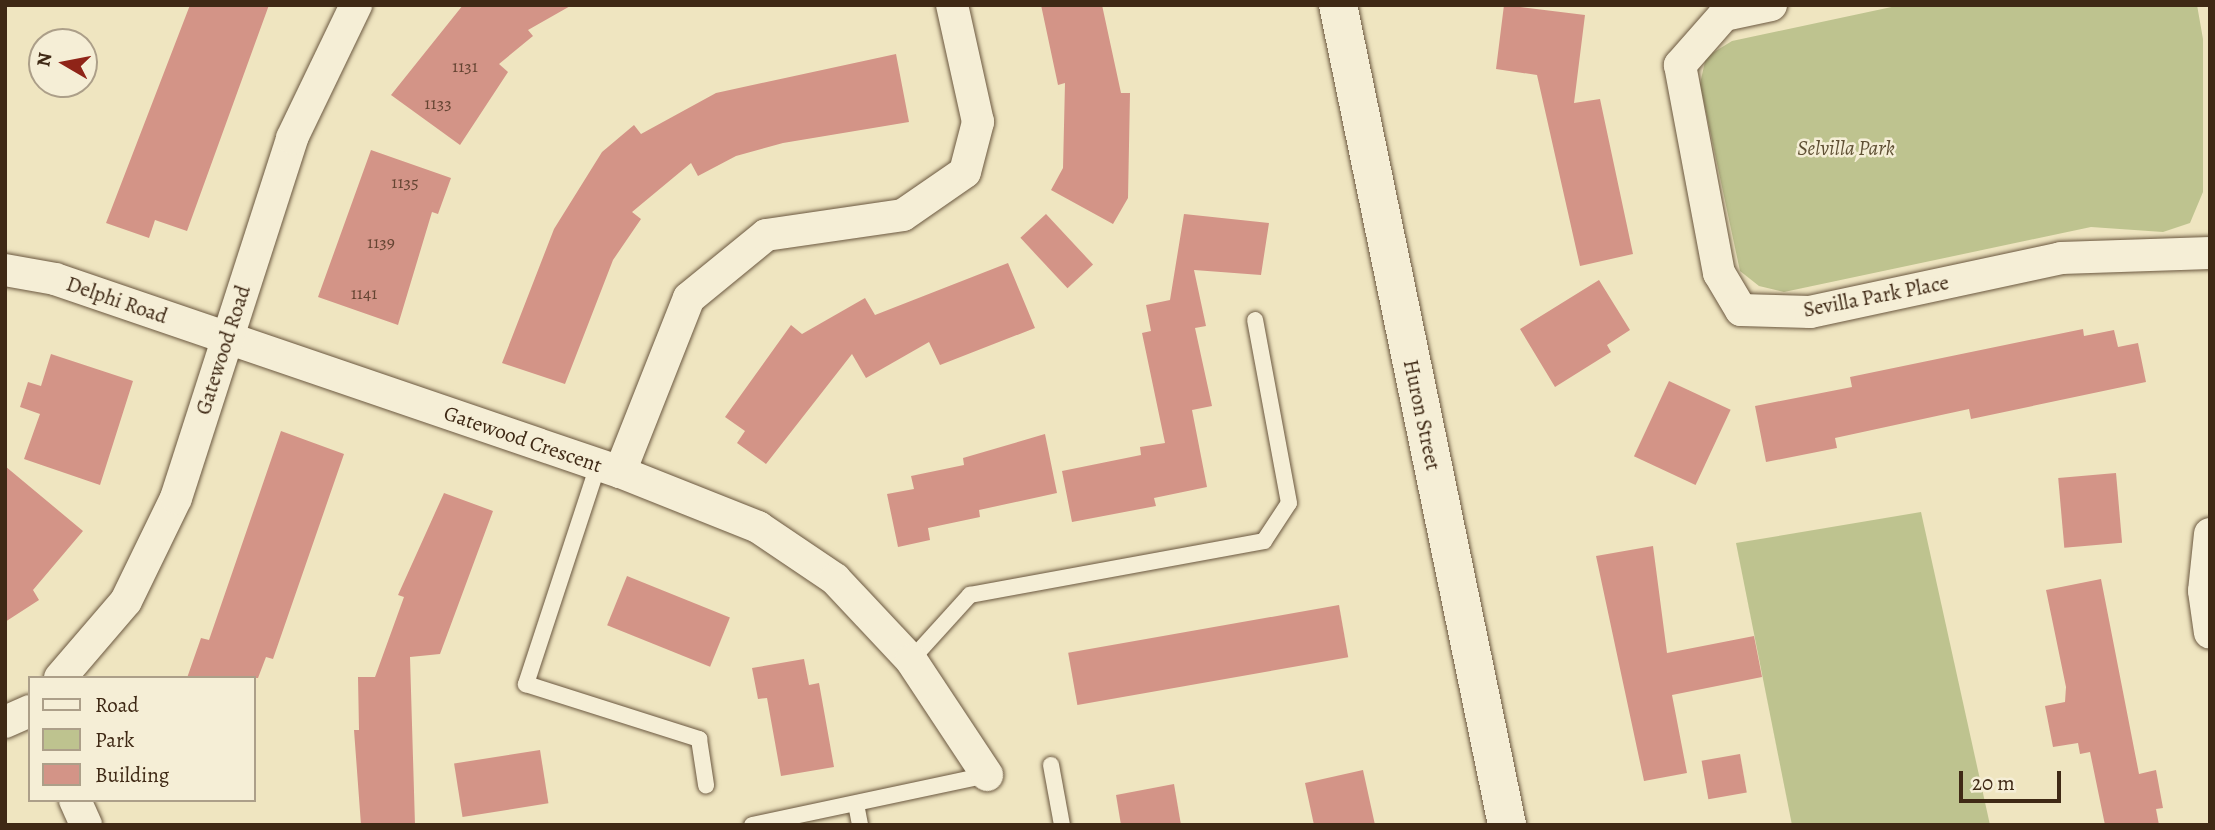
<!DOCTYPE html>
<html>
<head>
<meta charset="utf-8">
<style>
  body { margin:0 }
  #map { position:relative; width:2215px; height:830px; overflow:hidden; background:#efe5c0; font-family:Alegreya,serif }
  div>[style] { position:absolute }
  .green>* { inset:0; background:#bec38f }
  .building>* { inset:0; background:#d39487; transform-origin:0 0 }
  .roads { filter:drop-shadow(0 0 2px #6b5840) drop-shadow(0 0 2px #6b5840) }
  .service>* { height:16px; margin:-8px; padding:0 8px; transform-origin:8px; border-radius:8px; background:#f5eed6 }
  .minor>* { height:32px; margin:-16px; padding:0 16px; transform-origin:16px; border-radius:16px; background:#f5eed6 }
  .secondary>* { height:38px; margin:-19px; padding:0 19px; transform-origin:19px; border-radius:19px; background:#f5eed6 }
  span { translate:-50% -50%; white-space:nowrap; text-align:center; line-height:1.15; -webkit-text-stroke:5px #f5eed6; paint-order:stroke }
  .number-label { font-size:18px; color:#644432 }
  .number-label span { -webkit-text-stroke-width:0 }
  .park-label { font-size:21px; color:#5f5034; font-style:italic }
  .street-label { font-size:21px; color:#3f2915 }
  .frame { position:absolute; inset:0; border:7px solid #3f2915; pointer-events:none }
  .legend { position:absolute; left:28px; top:676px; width:228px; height:126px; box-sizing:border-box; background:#f5eed6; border:2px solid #ac9f89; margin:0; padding:9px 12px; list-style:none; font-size:21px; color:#3f2915 }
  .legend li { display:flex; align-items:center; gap:14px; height:35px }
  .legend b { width:35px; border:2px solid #ac9f89 }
  .north { position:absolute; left:28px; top:28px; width:70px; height:70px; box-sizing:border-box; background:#f5eed6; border:2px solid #ac9f89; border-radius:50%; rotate:280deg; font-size:19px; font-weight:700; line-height:28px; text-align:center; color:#3f2915 }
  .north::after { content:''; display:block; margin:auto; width:24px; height:32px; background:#8f2418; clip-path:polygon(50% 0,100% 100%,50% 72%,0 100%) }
  .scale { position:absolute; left:1959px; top:771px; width:102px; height:32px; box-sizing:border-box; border:4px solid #3f2915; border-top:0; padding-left:9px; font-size:21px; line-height:24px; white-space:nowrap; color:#3f2915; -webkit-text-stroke:5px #f5eed6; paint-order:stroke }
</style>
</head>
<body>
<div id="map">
  <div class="green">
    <div style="clip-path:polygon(1901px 5px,2197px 5px,2203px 39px,2203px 192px,2190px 223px,2163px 232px,2091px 227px,1784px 292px,1759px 286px,1740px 271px,1700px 84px,1706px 57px,1732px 41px)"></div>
    <div style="clip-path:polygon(1921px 512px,1990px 825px,1792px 825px,1736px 543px)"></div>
  </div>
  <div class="building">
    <div style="clip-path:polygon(190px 5px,269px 5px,187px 231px,155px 220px,149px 238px,106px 223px)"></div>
    <div style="clip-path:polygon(463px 5px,572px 5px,528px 30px,533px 36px,499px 64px,508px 72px,460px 145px,391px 95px)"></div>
    <div style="clip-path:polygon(1041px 5px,1102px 5px,1121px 93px,1130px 93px,1128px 198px,1113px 224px,1051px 190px,1063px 168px,1065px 83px,1058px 85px)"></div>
    <div style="clip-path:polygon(1504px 5px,1585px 15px,1574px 103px,1600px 99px,1633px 254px,1580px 266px,1537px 75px,1496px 69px)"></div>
    <div style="clip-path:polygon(896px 54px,909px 122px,783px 143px,736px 156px,698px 176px,691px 163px,632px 212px,641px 219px,613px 260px,565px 384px,502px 363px,554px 229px,602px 152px,634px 125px,641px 134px,716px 93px)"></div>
    <div style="clip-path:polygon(371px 150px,451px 178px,438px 214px,432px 212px,398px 325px,318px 297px)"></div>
    <div style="left:1046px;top:214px;width:69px;height:35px;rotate:47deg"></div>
    <div style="clip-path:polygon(1184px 214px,1269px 223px,1261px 275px,1194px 270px,1206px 326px,1195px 328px,1212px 406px,1192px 410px,1207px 487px,1154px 498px,1156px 506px,1072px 522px,1062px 471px,1141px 455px,1140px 447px,1165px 443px,1142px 333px,1151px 331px,1146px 305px,1170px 300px)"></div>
    <div style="clip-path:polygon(1008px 263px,1035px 328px,940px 365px,929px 342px,866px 378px,852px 354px,766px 464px,737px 443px,745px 431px,725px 417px,791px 325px,802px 334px,865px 298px,875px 315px)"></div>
    <div style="clip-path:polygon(1599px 280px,1630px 330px,1607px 345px,1611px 352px,1555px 387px,1520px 329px)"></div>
    <div style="clip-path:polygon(2083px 329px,2084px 336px,2114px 330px,2118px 347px,2138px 343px,2146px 382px,1971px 419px,1969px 409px,1835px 438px,1837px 448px,1766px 462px,1755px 406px,1852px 387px,1850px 377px)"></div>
    <div style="clip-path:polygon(51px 354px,133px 381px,100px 485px,24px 459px,40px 414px,20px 407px,28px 382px,41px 386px)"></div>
    <div style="left:1669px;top:381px;width:68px;height:83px;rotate:25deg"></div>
    <div style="clip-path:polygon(281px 431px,344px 454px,273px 659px,266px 657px,258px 678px,187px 678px,201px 638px,209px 640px)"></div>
    <div style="clip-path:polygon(1045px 434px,1057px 493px,979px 510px,980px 517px,928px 528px,930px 540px,898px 547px,887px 494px,914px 489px,911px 476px,964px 465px,963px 458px)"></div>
    <div style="clip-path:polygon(5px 466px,83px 531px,33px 590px,39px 600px,5px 622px)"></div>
    <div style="left:2116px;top:473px;width:70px;height:58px;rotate:85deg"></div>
    <div style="clip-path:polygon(444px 493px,493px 511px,440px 654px,410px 657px,415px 825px,361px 825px,354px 730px,359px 730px,358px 677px,375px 677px,404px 597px,398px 595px)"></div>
    <div style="clip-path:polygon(1653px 546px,1667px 653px,1754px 636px,1762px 677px,1672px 695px,1687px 773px,1644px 781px,1596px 556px)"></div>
    <div style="left:627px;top:576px;width:111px;height:53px;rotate:22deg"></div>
    <div style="clip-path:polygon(2101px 579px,2139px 774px,2156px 770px,2163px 808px,2156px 809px,2159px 825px,2105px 825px,2090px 752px,2080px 754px,2078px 743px,2053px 747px,2045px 706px,2065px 702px,2066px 687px,2046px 590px)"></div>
    <div style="left:1339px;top:605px;width:53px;height:275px;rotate:80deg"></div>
    <div style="clip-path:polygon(804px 659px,809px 685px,819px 683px,834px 767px,781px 776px,767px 698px,758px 699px,752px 668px)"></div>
    <div style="left:540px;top:750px;width:54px;height:87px;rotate:81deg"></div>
    <div style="left:1740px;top:754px;width:39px;height:39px;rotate:80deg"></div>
    <div style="clip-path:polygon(1363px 770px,1375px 825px,1314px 825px,1305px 783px)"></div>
    <div style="clip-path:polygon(1174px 784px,1181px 825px,1121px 825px,1116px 795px)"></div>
  </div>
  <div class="roads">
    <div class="service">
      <div style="left:598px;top:465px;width:231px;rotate:108.2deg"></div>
      <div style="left:526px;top:684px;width:182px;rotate:17.6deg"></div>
      <div style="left:699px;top:739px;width:47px;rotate:81.3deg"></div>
      <div style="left:911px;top:660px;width:88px;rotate:-47.8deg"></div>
      <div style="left:970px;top:595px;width:299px;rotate:-10.4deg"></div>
      <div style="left:1264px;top:541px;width:45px;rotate:-56.7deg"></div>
      <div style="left:1289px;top:503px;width:186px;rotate:-100.5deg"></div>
      <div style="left:1051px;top:765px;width:61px;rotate:79.6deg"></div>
      <div style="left:856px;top:804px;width:21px;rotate:79deg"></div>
      <div style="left:752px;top:825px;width:240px;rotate:-12deg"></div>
    </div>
    <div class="minor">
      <div style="left:1771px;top:5px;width:48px;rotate:168deg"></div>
      <div style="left:1724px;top:15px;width:67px;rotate:131.3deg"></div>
      <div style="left:1680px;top:65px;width:212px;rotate:79.4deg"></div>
      <div style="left:1719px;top:273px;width:43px;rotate:59.3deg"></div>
      <div style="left:1741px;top:310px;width:69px;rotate:1.7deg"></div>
      <div style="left:1810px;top:312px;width:257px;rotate:-12.1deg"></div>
      <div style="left:2061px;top:258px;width:149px;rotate:-1.9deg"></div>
      <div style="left:5px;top:270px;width:51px;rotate:10.2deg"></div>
      <div style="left:55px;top:279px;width:597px;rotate:18.86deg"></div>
      <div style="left:620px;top:472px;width:187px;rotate:-68.4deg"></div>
      <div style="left:689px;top:298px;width:99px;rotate:-39.3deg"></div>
      <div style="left:766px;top:235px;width:138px;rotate:-8.3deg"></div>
      <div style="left:903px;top:215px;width:75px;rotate:-34.7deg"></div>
      <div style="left:965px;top:172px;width:52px;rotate:-75.4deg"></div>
      <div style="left:978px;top:122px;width:120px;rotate:-102.5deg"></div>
      <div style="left:620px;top:472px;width:149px;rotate:21.7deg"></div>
      <div style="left:758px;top:527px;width:93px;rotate:34deg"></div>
      <div style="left:835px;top:579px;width:111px;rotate:46.8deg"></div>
      <div style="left:911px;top:660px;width:138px;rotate:56.5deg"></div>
      <div style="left:2210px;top:534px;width:57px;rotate:96deg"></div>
      <div style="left:2204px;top:591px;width:42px;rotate:81.9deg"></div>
      <div style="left:60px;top:678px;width:101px;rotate:-49.4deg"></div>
      <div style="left:126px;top:601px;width:114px;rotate:-64.1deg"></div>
      <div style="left:176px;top:498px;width:378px;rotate:-72.1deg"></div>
      <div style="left:292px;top:138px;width:148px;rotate:-64.3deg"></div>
      <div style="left:5px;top:722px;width:27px;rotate:-24deg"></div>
      <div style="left:75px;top:800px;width:27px;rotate:66deg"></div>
    </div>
    <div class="secondary">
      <div style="left:1338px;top:5px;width:837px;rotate:78.35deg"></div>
    </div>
  </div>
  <div class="number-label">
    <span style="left:465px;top:66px">1131</span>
    <span style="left:438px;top:103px">1133</span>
    <span style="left:405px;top:182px">1135</span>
    <span style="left:381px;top:242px">1139</span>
    <span style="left:364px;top:293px">1141</span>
  </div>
  <div class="park-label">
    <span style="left:1846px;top:148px">Selvilla Park</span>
  </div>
  <div class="street-label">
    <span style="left:1876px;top:296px;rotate:-11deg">Sevilla Park Place</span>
    <span style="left:117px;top:300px;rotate:19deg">Delphi Road</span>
    <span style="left:223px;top:350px;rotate:-72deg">Gatewood Road</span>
    <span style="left:1422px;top:415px;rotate:78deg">Huron Street</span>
    <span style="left:523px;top:439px;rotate:19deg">Gatewood Crescent</span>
  </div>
  <div class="frame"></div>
  <ul class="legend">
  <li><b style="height:9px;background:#f5eed6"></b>Road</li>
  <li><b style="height:19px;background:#bec38f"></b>Park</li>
  <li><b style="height:19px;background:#d39487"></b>Building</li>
  </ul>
  <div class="north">N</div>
  <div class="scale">20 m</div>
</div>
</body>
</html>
